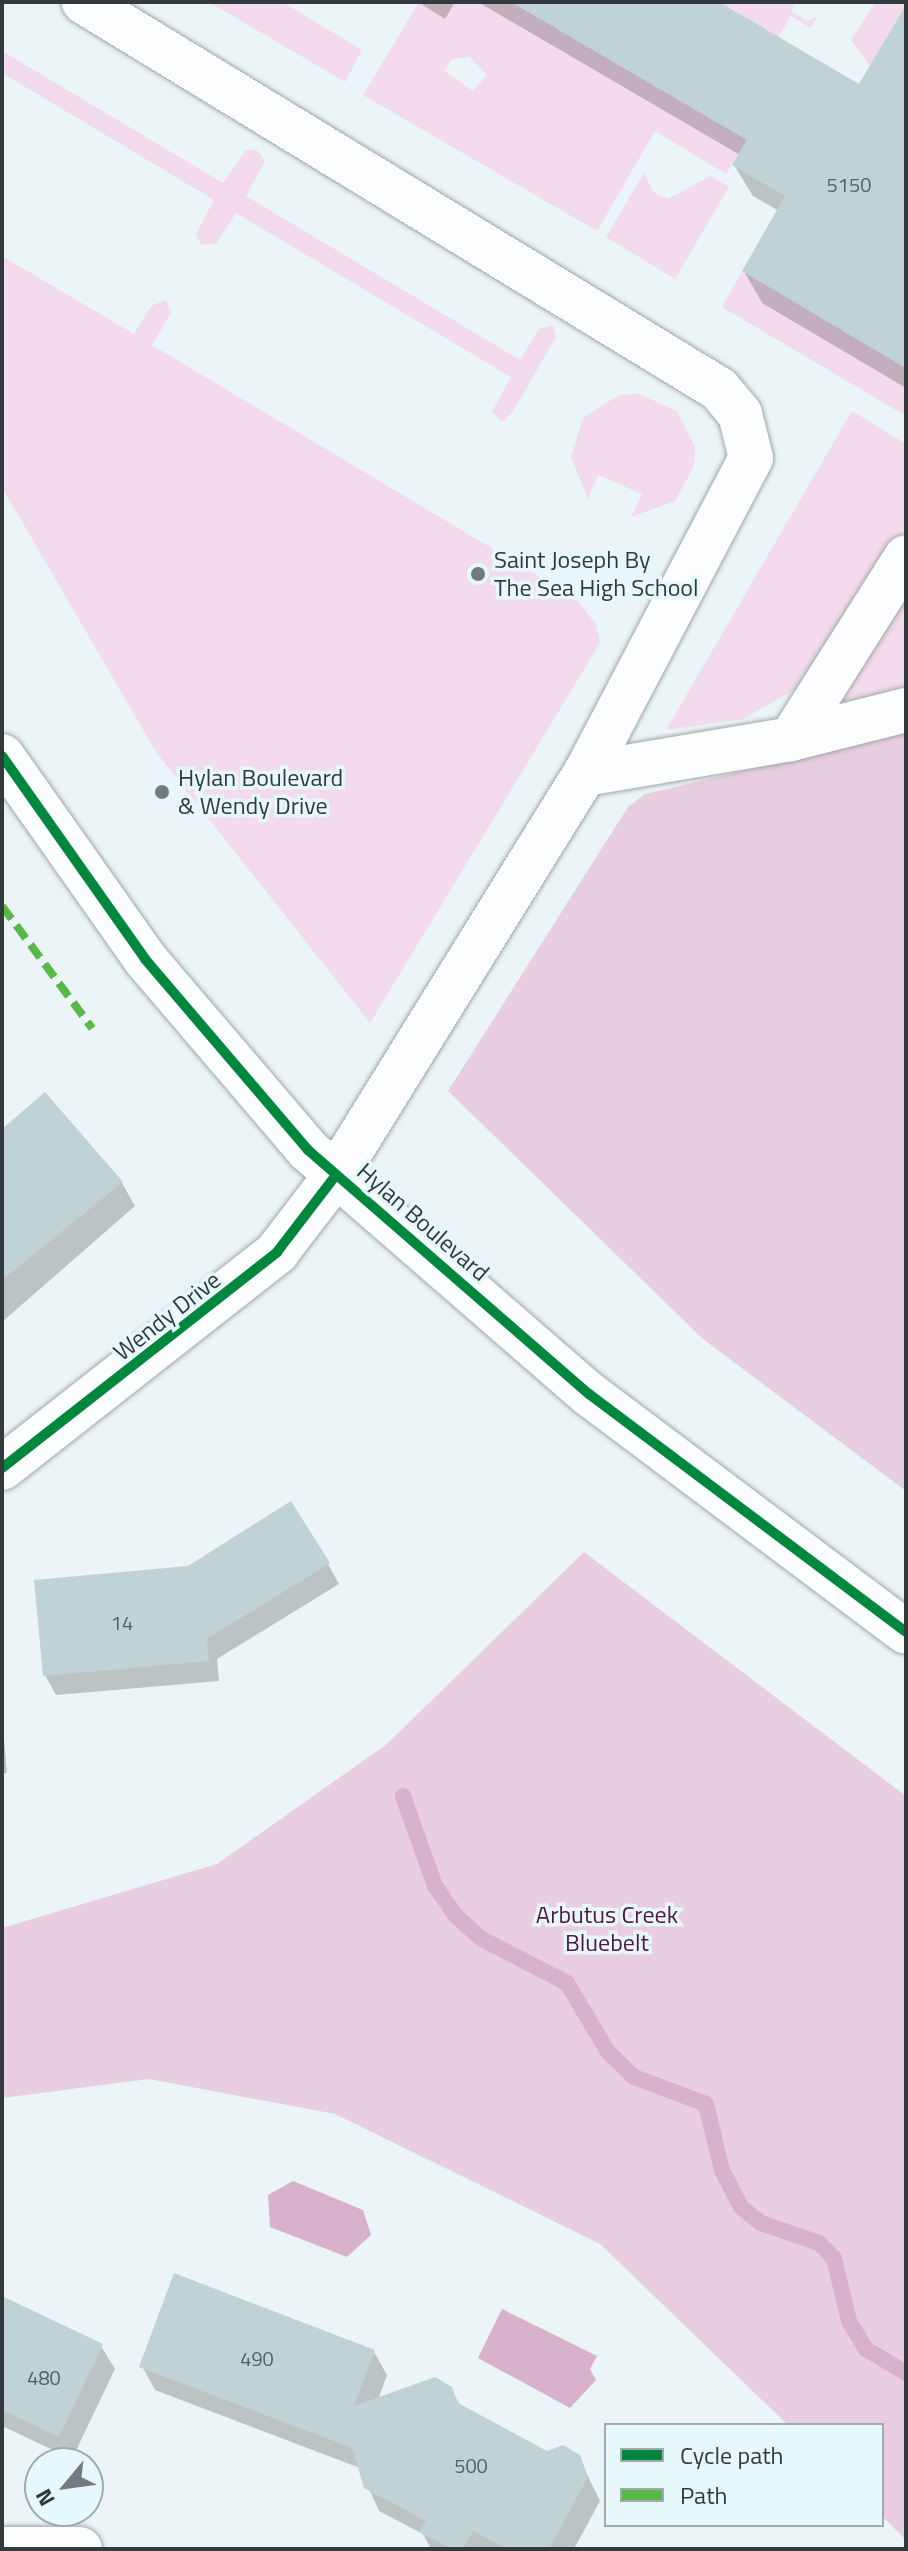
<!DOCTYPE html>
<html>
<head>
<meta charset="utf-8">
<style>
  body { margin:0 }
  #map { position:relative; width:908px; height:2551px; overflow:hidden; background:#ebf4f6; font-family:"Titillium Web",sans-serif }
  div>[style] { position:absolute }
  .green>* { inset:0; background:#f3daec }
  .forest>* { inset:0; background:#e9cde1 }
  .water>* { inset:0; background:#d7b2ca }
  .shadow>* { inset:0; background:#0003 }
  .stream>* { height:16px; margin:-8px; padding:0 8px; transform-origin:8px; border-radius:8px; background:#d7b2ca }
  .building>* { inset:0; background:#bfd3d7 }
  .roads { filter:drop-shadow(0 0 2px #a0a7a8) drop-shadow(0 0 2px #a0a7a8) }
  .minor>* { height:44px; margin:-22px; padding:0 22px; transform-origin:22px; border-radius:22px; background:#fcfdfe }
  .major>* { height:44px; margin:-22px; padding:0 22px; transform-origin:22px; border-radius:22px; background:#fcfdfe }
  .quiet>* { height:8px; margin-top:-4px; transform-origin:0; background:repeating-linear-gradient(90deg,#58b947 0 16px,transparent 0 24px) }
  .cycleway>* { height:10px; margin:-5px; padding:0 5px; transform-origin:5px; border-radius:5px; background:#00873e }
  .dots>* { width:22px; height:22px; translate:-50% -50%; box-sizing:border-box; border:4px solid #e6f8fb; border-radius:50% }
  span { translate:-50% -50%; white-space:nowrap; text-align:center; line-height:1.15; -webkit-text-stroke:7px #e6f8fb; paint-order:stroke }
  .number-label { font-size:20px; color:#566063 }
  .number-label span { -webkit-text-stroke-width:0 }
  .poi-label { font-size:24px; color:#333a3c }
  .left { translate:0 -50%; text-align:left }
  .street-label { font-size:24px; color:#333a3c }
  .park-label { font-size:24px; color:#571342 }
  .frame { position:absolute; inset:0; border:4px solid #333a3c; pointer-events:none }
  .legend { position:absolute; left:604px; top:2423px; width:280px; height:104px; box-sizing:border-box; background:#e6f8fb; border:2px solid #9eacaf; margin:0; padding:10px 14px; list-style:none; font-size:24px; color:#333a3c }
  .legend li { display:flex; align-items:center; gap:16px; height:40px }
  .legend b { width:40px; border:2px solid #9eacaf }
  .north { position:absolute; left:24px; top:2447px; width:80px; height:80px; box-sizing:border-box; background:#e6f8fb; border:2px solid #9eacaf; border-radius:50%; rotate:241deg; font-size:22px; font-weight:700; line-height:32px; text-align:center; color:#333a3c }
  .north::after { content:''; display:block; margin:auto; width:28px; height:36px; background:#737b7d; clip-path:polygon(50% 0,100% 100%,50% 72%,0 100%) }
</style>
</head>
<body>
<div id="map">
  <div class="green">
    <div style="clip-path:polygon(209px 2px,282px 2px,362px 50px,345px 82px)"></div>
    <div style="clip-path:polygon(evenodd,419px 2px,511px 2px,747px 140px,726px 174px,655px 131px,597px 231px,363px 95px,419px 2px,469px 57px,487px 75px,473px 91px,444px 71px,452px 59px,469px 57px)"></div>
    <div style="clip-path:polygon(719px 2px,794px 2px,792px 12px,808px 21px,818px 16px,811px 28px,791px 16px,778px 37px)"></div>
    <div style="clip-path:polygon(876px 2px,906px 5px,870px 66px,851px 40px)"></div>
    <div style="clip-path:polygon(2px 51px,223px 183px,246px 150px,257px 150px,265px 161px,246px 196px,520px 360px,539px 329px,553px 325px,556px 337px,512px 413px,502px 422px,492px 412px,511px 377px,236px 213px,216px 244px,201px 245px,196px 234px,214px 200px,2px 73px)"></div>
    <div style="clip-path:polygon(644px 173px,653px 192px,667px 199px,711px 176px,729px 187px,675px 279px,606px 237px)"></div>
    <div style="clip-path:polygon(2px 256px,134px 334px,151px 306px,166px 300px,171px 313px,152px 345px,575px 598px,596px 624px,600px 643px,370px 1023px,156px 752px,2px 487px)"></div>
    <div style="clip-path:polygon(742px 271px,900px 365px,906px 357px,906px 416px,722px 307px)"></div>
    <div style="clip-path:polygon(639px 394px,677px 411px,695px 447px,694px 466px,675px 501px,631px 517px,642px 494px,598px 475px,588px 499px,571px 457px,583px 418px,619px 395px)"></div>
    <div style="clip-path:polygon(852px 411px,906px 444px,906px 528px,796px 689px,743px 719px,666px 730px)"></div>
    <div style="clip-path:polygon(906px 575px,906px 691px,876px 701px,837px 702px)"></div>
  </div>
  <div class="forest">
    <div style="clip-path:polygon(906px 732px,906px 1491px,703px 1339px,448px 1091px,628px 807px,645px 794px)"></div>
    <div style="clip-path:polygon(584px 1552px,906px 1796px,906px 2540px,882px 2516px,882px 2425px,788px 2425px,600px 2244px,335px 2114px,149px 2079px,2px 2098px,2px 1928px,217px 1864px,387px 1744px)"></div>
  </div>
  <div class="water">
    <div style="clip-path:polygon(293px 2181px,363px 2210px,371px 2235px,347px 2257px,270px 2227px,268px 2195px)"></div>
    <div style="clip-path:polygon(502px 2309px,597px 2356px,590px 2369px,596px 2380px,570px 2408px,478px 2358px)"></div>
  </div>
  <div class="shadow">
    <div style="clip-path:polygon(418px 2px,455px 2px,445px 19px)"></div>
    <div style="clip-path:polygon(478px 2px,715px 2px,860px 87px,906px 9px,906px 388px,762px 303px,744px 271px,779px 211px,753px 196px,734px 165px,740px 155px)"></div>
    <div style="clip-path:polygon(2px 1132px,122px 1183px,135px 1206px,2px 1322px)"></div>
    <div style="clip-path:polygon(328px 1564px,339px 1584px,217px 1659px,219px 1681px,56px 1695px,45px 1675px)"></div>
    <div style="clip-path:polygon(2px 1716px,7px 1773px,2px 1774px)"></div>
    <div style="clip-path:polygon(2px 2298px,101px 2346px,115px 2369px,72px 2459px,2px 2426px)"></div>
    <div style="clip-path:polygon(374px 2352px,387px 2375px,378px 2400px,451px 2389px,461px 2407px,546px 2453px,578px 2456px,600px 2501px,574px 2549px,431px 2549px,423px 2534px,379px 2511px,360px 2468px,155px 2390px,142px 2366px)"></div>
  </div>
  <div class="stream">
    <div style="left:403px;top:1796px;width:96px;rotate:70.4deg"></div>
    <div style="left:435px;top:1886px;width:35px;rotate:55deg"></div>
    <div style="left:455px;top:1915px;width:36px;rotate:42deg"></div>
    <div style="left:482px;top:1939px;width:96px;rotate:27.4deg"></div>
    <div style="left:567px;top:1983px;width:80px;rotate:59.3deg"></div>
    <div style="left:608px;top:2052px;width:36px;rotate:44deg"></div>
    <div style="left:634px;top:2077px;width:77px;rotate:20.6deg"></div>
    <div style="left:706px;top:2104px;width:68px;rotate:76.4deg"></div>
    <div style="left:722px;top:2170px;width:42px;rotate:62.8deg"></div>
    <div style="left:741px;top:2207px;width:26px;rotate:39deg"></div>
    <div style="left:761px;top:2223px;width:61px;rotate:19deg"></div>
    <div style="left:819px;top:2243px;width:21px;rotate:45deg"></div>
    <div style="left:834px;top:2258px;width:65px;rotate:76.6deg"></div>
    <div style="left:849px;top:2321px;width:33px;rotate:59deg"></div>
    <div style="left:866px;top:2349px;width:47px;rotate:31deg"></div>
  </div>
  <div class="building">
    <div style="clip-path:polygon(511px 2px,719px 2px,859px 84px,906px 5px,906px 368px,742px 271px,785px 196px,732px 165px,747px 140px)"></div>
    <div style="clip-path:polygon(45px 1092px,123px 1182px,2px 1280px,2px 1129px)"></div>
    <div style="clip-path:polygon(291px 1501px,330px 1563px,207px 1639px,209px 1661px,43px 1676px,34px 1580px,188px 1566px)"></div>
    <div style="clip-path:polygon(174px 2273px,375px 2350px,354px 2406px,435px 2377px,452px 2387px,458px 2403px,547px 2451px,563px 2445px,580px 2455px,588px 2477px,549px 2549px,507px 2549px,473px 2531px,463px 2549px,452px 2549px,419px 2532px,426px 2521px,364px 2488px,352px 2448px,139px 2367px)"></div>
    <div style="clip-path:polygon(2px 2296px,103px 2344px,59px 2437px,2px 2410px)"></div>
  </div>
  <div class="roads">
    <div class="minor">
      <div style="left:791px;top:739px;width:215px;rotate:-57.7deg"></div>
      <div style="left:585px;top:774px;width:209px;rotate:-9.6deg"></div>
      <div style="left:791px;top:739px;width:119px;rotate:-14.2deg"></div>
      <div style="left:2px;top:1468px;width:350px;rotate:-38.1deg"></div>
      <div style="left:277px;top:1252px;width:97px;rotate:-52.5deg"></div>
      <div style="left:336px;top:1175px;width:472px;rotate:-58.2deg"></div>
      <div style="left:585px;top:774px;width:357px;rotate:-62.3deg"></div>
      <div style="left:751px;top:458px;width:45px;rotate:-104deg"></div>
      <div style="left:740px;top:414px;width:33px;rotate:-130deg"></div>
      <div style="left:719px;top:389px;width:744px;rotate:-148.64deg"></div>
      <div style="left:6px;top:2549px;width:74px"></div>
    </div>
    <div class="major">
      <div style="left:2px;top:756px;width:248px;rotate:54.8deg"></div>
      <div style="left:145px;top:959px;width:251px;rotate:49.5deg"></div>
      <div style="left:308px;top:1150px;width:372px;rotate:41deg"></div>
      <div style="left:589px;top:1394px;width:396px;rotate:36.9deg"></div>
    </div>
  </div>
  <div class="quiet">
    <div style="left:2px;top:906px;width:152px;rotate:53.6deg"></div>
  </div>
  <div class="cycleway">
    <div style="left:2px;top:756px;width:248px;rotate:54.8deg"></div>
    <div style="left:145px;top:959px;width:251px;rotate:49.5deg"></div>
    <div style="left:308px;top:1150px;width:372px;rotate:41deg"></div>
    <div style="left:589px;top:1394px;width:396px;rotate:36.9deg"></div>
    <div style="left:2px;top:1468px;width:350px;rotate:-38.1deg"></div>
    <div style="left:277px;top:1252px;width:97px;rotate:-52.5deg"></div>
  </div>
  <div class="dots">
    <div style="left:478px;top:574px;background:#737b7d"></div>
    <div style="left:162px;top:792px;background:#737b7d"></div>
  </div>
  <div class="number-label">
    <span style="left:849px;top:184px">5150</span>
    <span style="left:122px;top:1622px">14</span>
    <span style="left:257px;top:2358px">490</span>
    <span style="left:44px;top:2377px">480</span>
    <span style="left:471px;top:2465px">500</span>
  </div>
  <div class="poi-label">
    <span class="left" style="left:494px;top:574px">Saint Joseph By<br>The Sea High School</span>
    <span class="left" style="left:178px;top:792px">Hylan Boulevard<br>&amp; Wendy Drive</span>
  </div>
  <div class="street-label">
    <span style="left:423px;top:1222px;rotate:41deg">Hylan Boulevard</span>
    <span style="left:167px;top:1316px;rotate:-38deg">Wendy Drive</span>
  </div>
  <div class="park-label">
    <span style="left:607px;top:1929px">Arbutus Creek<br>Bluebelt</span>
  </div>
  <div class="frame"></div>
  <ul class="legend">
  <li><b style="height:10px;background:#00873e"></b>Cycle path</li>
  <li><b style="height:10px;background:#58b947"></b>Path</li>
  </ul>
  <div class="north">N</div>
</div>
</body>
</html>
